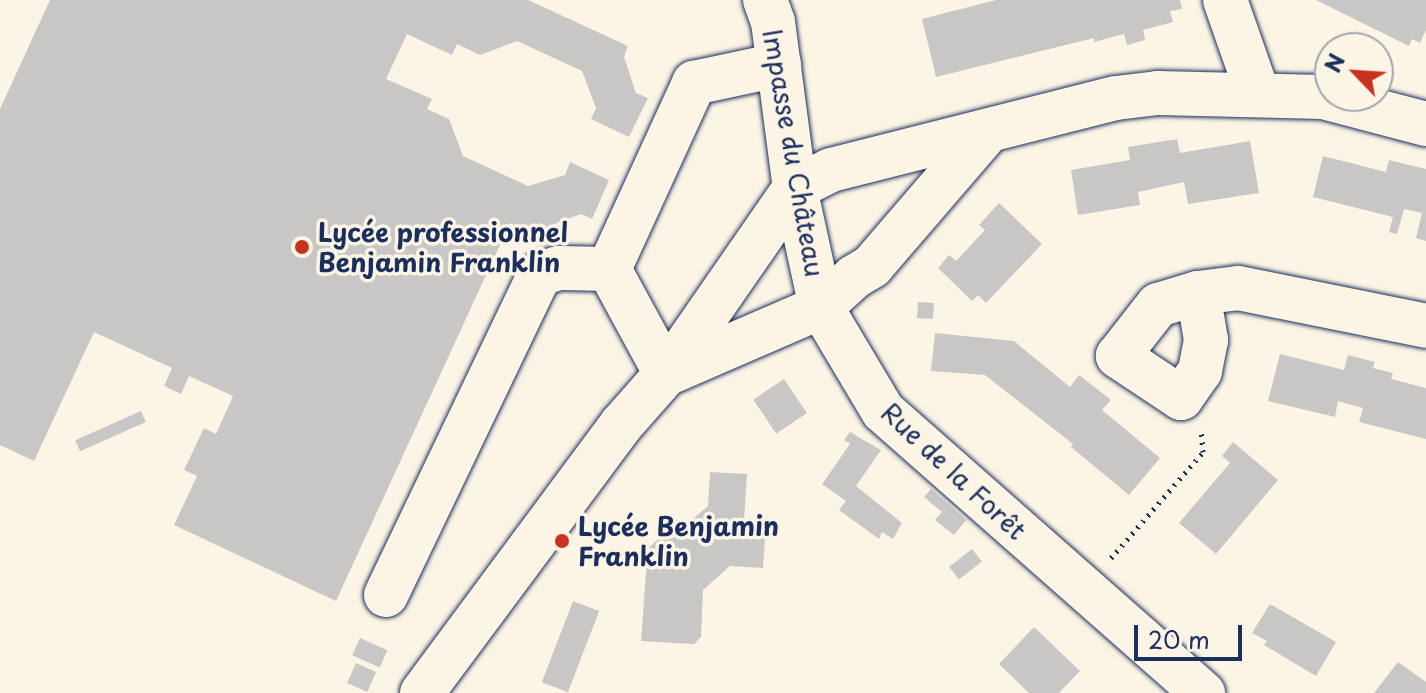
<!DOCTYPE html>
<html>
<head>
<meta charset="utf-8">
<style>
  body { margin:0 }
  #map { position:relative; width:1426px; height:693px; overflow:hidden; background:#fcf5e5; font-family:"Playpen Sans",sans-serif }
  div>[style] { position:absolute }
  .building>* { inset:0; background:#c8c7c6; transform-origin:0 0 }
  .path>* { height:5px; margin-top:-2.5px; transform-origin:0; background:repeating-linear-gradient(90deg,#1b2f5e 0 2px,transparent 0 8px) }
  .roads { filter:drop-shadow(0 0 2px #1b2f5e) drop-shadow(0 0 2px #1b2f5e) }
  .minor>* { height:44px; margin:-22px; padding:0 22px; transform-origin:22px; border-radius:22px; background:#fcf5e5 }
  .dots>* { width:22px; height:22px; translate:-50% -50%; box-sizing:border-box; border:4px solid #fcf5e5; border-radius:50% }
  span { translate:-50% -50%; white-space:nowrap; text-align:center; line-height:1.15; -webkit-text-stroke:7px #fcf5e5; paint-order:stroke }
  .street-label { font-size:26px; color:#1b2f5e }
  .poi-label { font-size:26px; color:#1b2f5e; font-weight:700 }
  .left { translate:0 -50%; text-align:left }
  .north { position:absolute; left:1314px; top:32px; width:80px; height:80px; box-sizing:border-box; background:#fcf5e5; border:2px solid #a2a6af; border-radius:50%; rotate:295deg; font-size:22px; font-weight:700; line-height:32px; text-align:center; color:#1b2f5e }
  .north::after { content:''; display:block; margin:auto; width:28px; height:36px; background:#c8321e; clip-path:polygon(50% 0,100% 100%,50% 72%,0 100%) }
  .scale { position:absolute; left:1134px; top:625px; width:108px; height:36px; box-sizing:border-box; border:4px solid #1b2f5e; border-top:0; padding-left:10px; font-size:24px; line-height:28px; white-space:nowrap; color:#1b2f5e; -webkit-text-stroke:6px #fcf5e5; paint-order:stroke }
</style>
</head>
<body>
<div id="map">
  <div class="building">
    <div style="clip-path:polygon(50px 0,528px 0,628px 46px,624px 57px,636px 93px,648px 98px,629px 137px,591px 119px,596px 108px,582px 71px,517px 41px,480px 55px,457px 44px,452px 55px,407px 34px,386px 79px,432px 99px,427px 109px,449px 119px,463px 156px,528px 186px,565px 175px,570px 162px,609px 180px,592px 219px,581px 214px,544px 228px,538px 237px,510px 223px,336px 601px,174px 525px,197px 476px,184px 470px,204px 428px,216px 434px,233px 396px,189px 376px,181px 394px,164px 386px,172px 368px,94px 332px,34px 461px,0 445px,0 109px)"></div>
    <div style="clip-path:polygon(996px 0,1180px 0,1182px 9px,1170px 11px,1173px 22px,1143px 30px,1145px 40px,1127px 45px,1124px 34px,1094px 42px,1094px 38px,936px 77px,922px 19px)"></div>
    <div style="clip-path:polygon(1316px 0,1426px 0,1426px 30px,1420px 43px,1412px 39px,1409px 46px)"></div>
    <div style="clip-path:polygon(1177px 139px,1180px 153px,1250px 141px,1259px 193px,1188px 204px,1184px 182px,1138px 192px,1140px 205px,1078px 215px,1071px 170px,1130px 160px,1128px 147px)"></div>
    <div style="clip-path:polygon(1323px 156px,1386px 172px,1389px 160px,1426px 169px,1426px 241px,1416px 238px,1422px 213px,1404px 209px,1397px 234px,1389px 232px,1393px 217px,1313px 197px)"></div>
    <div style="clip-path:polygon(999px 203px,1042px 244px,986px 303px,978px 295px,972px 301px,938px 268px,949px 255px,956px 261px,985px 230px,979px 225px)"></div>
    <div style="left:918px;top:302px;width:16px;height:16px;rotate:4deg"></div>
    <div style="clip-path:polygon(935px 333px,1014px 341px,1070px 387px,1079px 375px,1111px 400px,1102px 410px,1160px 458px,1129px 495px,1071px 447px,1073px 444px,985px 375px,931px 371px)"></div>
    <div style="clip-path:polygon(1280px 354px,1344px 370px,1348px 355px,1375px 362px,1373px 368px,1393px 373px,1391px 379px,1426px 388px,1426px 439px,1359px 422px,1363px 408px,1338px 401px,1335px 417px,1268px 401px)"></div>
    <div style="left:784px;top:379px;width:41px;height:37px;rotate:56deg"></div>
    <div style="left:141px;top:411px;width:12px;height:72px;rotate:66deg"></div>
    <div style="clip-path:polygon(850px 432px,881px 450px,856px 486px,902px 523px,893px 539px,882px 532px,879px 539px,839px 510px,846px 501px,822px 484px,850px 444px,844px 440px)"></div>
    <div style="clip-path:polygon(1233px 442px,1278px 480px,1216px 554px,1179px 523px,1230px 463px,1222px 456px)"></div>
    <div style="clip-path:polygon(710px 472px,747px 474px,743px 537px,765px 538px,763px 568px,730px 566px,703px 590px,701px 637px,694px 644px,641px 641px,647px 560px,642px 554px,666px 532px,671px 538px,708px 506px)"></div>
    <div style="clip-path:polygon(931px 489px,966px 520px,954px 535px,935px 520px,942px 512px,924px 497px)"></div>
    <div style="left:972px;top:549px;width:16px;height:29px;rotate:52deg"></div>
    <div style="left:573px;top:601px;width:28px;height:87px;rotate:21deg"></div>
    <div style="clip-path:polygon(1270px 604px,1336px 642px,1316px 676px,1264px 645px,1267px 641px,1252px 633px)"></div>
    <div style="clip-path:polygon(1034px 627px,1080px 671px,1059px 693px,1029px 693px,999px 664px)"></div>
    <div style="left:360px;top:638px;width:30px;height:19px;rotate:24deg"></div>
    <div style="clip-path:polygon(1398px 662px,1426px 682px,1426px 693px,1374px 693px)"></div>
    <div style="left:356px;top:663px;width:22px;height:22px;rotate:24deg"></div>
  </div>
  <div class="path">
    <div style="left:1111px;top:558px;width:140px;rotate:-49deg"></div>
    <div style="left:1203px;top:452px;width:22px;rotate:-95deg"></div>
  </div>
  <div class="roads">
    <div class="minor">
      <div style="left:765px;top:0;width:23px;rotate:70deg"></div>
      <div style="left:773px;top:22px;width:167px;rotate:82.5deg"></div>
      <div style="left:795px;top:188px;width:122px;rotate:77.7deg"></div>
      <div style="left:821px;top:307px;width:121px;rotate:59.2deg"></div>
      <div style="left:883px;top:411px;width:427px;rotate:41.4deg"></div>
      <div style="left:1225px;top:0;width:100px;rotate:70.7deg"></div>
      <div style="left:1198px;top:293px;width:48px;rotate:80.3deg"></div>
      <div style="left:1206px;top:340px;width:32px;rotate:101deg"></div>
      <div style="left:1200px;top:371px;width:33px;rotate:125deg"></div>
      <div style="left:1181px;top:398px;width:76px;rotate:-146.3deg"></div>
      <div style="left:1118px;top:356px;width:65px;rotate:-51.9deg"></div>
      <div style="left:1158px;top:305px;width:42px;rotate:-16.7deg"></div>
      <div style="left:1198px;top:293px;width:40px;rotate:-7.1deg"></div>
      <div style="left:1238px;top:288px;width:192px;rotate:11.4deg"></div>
      <div style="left:666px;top:374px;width:169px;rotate:-23.4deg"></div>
      <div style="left:821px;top:307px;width:45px;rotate:-42.3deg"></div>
      <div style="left:854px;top:277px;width:21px;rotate:-31deg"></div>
      <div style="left:872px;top:266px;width:178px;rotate:-49.3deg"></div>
      <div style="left:666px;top:374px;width:119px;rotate:-118.5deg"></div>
      <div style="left:609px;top:269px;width:205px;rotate:-65.4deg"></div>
      <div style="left:694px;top:83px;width:87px;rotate:-12deg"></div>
      <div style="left:386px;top:595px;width:356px;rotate:-64.4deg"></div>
      <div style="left:540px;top:274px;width:20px;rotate:-18deg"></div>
      <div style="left:559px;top:268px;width:50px;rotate:1.1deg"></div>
      <div style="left:422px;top:693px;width:334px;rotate:-53.4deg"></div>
      <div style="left:621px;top:425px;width:68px;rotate:-48.6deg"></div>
      <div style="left:666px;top:374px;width:226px;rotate:-55.3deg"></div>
      <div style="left:795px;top:188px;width:40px;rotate:-26.6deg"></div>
      <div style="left:831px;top:170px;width:294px;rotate:-14.2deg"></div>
      <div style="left:1116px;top:98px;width:42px;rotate:-6.8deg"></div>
      <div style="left:1158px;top:93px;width:165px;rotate:1.4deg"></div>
      <div style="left:1323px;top:97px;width:106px;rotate:14.7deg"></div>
    </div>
  </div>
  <div class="dots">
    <div style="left:302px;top:247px;background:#c8321e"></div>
    <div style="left:562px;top:541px;background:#c8321e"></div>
  </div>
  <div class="street-label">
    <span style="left:794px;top:153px;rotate:80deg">Impasse du Château</span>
    <span style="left:954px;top:471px;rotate:43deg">Rue de la Forêt</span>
  </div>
  <div class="poi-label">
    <span class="left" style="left:318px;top:247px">Lycée professionnel<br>Benjamin Franklin</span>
    <span class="left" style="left:578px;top:541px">Lycée Benjamin<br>Franklin</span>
  </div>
  <div class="north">N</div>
  <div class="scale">20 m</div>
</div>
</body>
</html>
